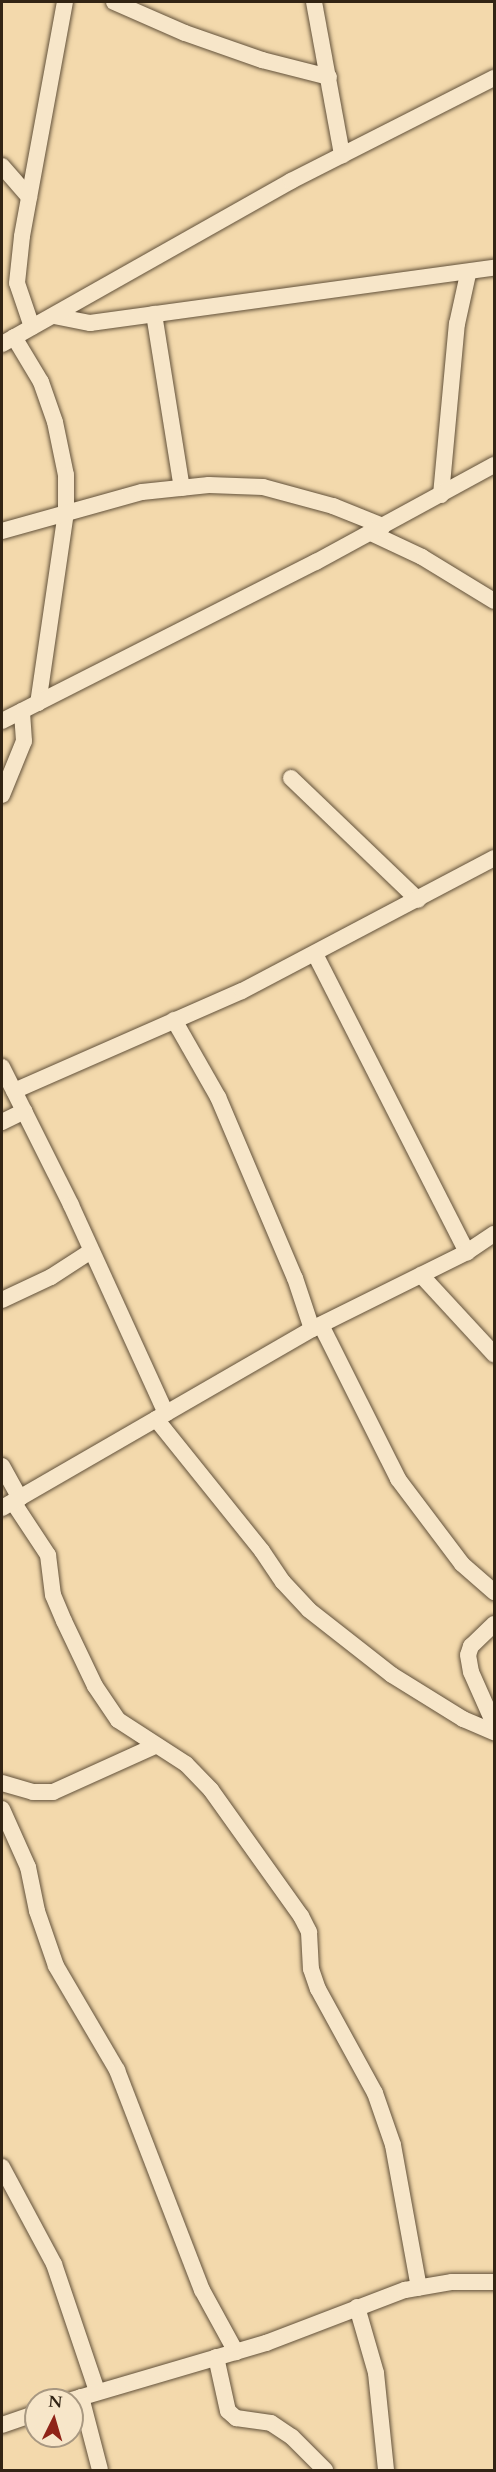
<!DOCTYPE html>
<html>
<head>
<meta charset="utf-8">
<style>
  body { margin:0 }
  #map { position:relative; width:496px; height:2472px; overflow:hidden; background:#f3d9ac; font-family:Cardo,serif }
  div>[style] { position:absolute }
  .roads { filter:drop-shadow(0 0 2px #62513a) drop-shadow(0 0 2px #62513a) }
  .minor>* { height:16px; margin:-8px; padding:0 8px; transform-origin:8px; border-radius:8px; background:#f7e6c9 }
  span { translate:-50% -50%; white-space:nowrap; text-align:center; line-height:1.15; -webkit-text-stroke:6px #f7e6c9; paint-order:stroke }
  .frame { position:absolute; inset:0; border:3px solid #322414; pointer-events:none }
  .north { position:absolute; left:24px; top:2388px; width:60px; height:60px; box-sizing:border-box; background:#f7e6c9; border:2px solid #a89881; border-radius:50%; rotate:5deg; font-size:16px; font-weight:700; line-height:24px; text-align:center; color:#322414 }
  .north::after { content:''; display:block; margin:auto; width:21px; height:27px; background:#8f2418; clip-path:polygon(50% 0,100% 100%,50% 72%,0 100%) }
</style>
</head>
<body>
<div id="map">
  <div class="roads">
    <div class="minor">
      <div style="left:114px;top:2px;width:77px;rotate:23.6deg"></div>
      <div style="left:185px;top:33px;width:82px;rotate:19.3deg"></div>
      <div style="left:262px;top:60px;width:69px;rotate:14.2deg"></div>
      <div style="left:314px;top:2px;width:156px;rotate:79.6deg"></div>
      <div style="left:2px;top:166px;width:41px;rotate:48.9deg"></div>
      <div style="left:154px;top:314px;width:176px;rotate:80.9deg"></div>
      <div style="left:54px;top:316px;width:37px;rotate:11deg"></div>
      <div style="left:90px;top:323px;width:408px;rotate:-7.8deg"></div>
      <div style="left:32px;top:327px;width:46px;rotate:-108.8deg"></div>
      <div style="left:17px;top:283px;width:47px;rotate:-83.9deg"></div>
      <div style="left:22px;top:236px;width:238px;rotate:-79.6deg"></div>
      <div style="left:14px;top:337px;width:52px;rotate:59deg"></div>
      <div style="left:41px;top:382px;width:42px;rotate:70.7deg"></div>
      <div style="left:55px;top:422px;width:54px;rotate:78.3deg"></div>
      <div style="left:66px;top:475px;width:37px;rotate:90deg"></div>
      <div style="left:66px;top:512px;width:193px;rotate:98.3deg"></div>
      <div style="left:2px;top:344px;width:332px;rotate:-29.4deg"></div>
      <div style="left:291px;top:181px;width:228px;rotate:-26.9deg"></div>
      <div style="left:441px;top:495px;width:172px;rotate:-84.7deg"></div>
      <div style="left:457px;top:324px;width:51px;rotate:-77.6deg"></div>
      <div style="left:2px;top:531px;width:145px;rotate:-15.6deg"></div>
      <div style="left:142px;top:492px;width:67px;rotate:-6deg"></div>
      <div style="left:209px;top:485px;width:54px;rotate:2.1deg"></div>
      <div style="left:263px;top:487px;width:73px;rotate:15.2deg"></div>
      <div style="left:333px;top:506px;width:54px;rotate:21.8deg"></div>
      <div style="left:371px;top:533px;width:56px;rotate:25.2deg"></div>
      <div style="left:422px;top:557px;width:84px;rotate:31.4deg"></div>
      <div style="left:2px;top:721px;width:352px;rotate:-26.9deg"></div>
      <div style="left:316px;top:562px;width:203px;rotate:-28.6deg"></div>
      <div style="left:291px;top:778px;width:176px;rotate:43.8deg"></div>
      <div style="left:2px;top:795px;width:58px;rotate:-67.8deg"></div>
      <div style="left:24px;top:741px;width:30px;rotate:-94deg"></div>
      <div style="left:315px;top:954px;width:335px;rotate:63deg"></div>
      <div style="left:174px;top:1020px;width:89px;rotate:60.3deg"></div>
      <div style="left:218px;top:1097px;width:197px;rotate:67deg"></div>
      <div style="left:295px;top:1278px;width:54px;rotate:71.6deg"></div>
      <div style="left:2px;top:1067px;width:154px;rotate:63.4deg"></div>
      <div style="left:71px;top:1205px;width:229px;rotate:65.5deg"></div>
      <div style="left:14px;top:1091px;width:249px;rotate:-23.7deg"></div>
      <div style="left:242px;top:991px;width:285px;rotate:-27.8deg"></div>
      <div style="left:2px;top:1122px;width:25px;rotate:-26deg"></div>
      <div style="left:421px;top:1275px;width:108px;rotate:47.3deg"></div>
      <div style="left:2px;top:1300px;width:54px;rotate:-25.1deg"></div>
      <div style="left:51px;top:1277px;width:48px;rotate:-33deg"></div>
      <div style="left:321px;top:1325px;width:172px;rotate:63.4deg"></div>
      <div style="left:398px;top:1479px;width:106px;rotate:53deg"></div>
      <div style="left:462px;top:1564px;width:43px;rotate:41.2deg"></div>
      <div style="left:156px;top:1419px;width:169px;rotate:51.2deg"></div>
      <div style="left:262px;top:1551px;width:37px;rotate:56deg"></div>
      <div style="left:283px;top:1582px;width:38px;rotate:47deg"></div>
      <div style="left:309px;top:1610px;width:105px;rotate:38.1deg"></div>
      <div style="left:392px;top:1675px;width:84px;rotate:31.8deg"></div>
      <div style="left:463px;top:1719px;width:34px;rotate:23deg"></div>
      <div style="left:2px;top:1466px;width:37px;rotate:61deg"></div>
      <div style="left:13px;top:1502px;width:64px;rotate:56.6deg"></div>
      <div style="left:48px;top:1555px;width:40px;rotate:82.9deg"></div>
      <div style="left:53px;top:1595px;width:28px;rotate:67deg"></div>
      <div style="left:64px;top:1621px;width:72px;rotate:64.5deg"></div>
      <div style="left:95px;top:1686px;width:41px;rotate:55.9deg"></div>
      <div style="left:118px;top:1720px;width:81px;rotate:32.9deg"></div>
      <div style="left:186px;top:1764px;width:36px;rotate:46deg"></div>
      <div style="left:211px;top:1790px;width:155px;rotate:54.5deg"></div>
      <div style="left:301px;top:1916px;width:18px;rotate:63deg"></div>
      <div style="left:309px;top:1932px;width:37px;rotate:87deg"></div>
      <div style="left:311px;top:1969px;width:21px;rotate:71deg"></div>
      <div style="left:318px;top:1989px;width:119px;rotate:61.3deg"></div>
      <div style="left:375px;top:2093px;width:55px;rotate:70.9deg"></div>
      <div style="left:393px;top:2145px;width:145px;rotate:79.7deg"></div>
      <div style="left:2px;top:1508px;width:358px;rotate:-30deg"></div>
      <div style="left:312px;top:1329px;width:173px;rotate:-26.4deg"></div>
      <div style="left:467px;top:1252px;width:32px;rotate:-34deg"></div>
      <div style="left:494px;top:1624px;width:32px;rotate:136deg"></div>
      <div style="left:471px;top:1646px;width:9px;rotate:108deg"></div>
      <div style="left:468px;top:1655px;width:17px;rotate:80deg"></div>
      <div style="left:471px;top:1672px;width:57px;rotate:66.1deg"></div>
      <div style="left:2px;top:1783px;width:32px;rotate:16deg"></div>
      <div style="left:33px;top:1792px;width:20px"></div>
      <div style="left:53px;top:1792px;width:112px;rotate:-24.3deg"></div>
      <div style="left:2px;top:1809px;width:64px;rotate:65.9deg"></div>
      <div style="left:28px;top:1867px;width:45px;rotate:78.4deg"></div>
      <div style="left:37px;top:1911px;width:58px;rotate:70.9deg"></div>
      <div style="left:56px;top:1966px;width:121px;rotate:59.6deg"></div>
      <div style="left:117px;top:2070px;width:236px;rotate:68.9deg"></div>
      <div style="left:202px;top:2290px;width:71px;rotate:61.3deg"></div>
      <div style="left:2px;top:2167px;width:110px;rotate:61.8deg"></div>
      <div style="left:54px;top:2264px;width:134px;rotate:71.3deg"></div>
      <div style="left:357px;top:2307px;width:69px;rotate:73.9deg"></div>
      <div style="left:376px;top:2373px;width:98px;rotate:84.1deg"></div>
      <div style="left:216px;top:2357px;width:55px;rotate:77.5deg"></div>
      <div style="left:228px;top:2411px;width:11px;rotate:41deg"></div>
      <div style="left:236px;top:2418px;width:35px;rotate:8deg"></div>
      <div style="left:271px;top:2423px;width:25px;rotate:34deg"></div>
      <div style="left:292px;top:2437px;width:47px;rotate:45deg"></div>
      <div style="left:81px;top:2397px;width:75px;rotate:75.4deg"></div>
      <div style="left:72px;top:2400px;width:202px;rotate:-16.4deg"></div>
      <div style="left:266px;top:2343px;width:149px;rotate:-20.9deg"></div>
      <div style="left:405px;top:2290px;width:48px;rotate:-9.7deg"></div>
      <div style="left:452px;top:2282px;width:42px"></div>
      <div style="left:2px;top:2425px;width:36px;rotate:-19deg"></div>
    </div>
  </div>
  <div class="frame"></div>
  <div class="north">N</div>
</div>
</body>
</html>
